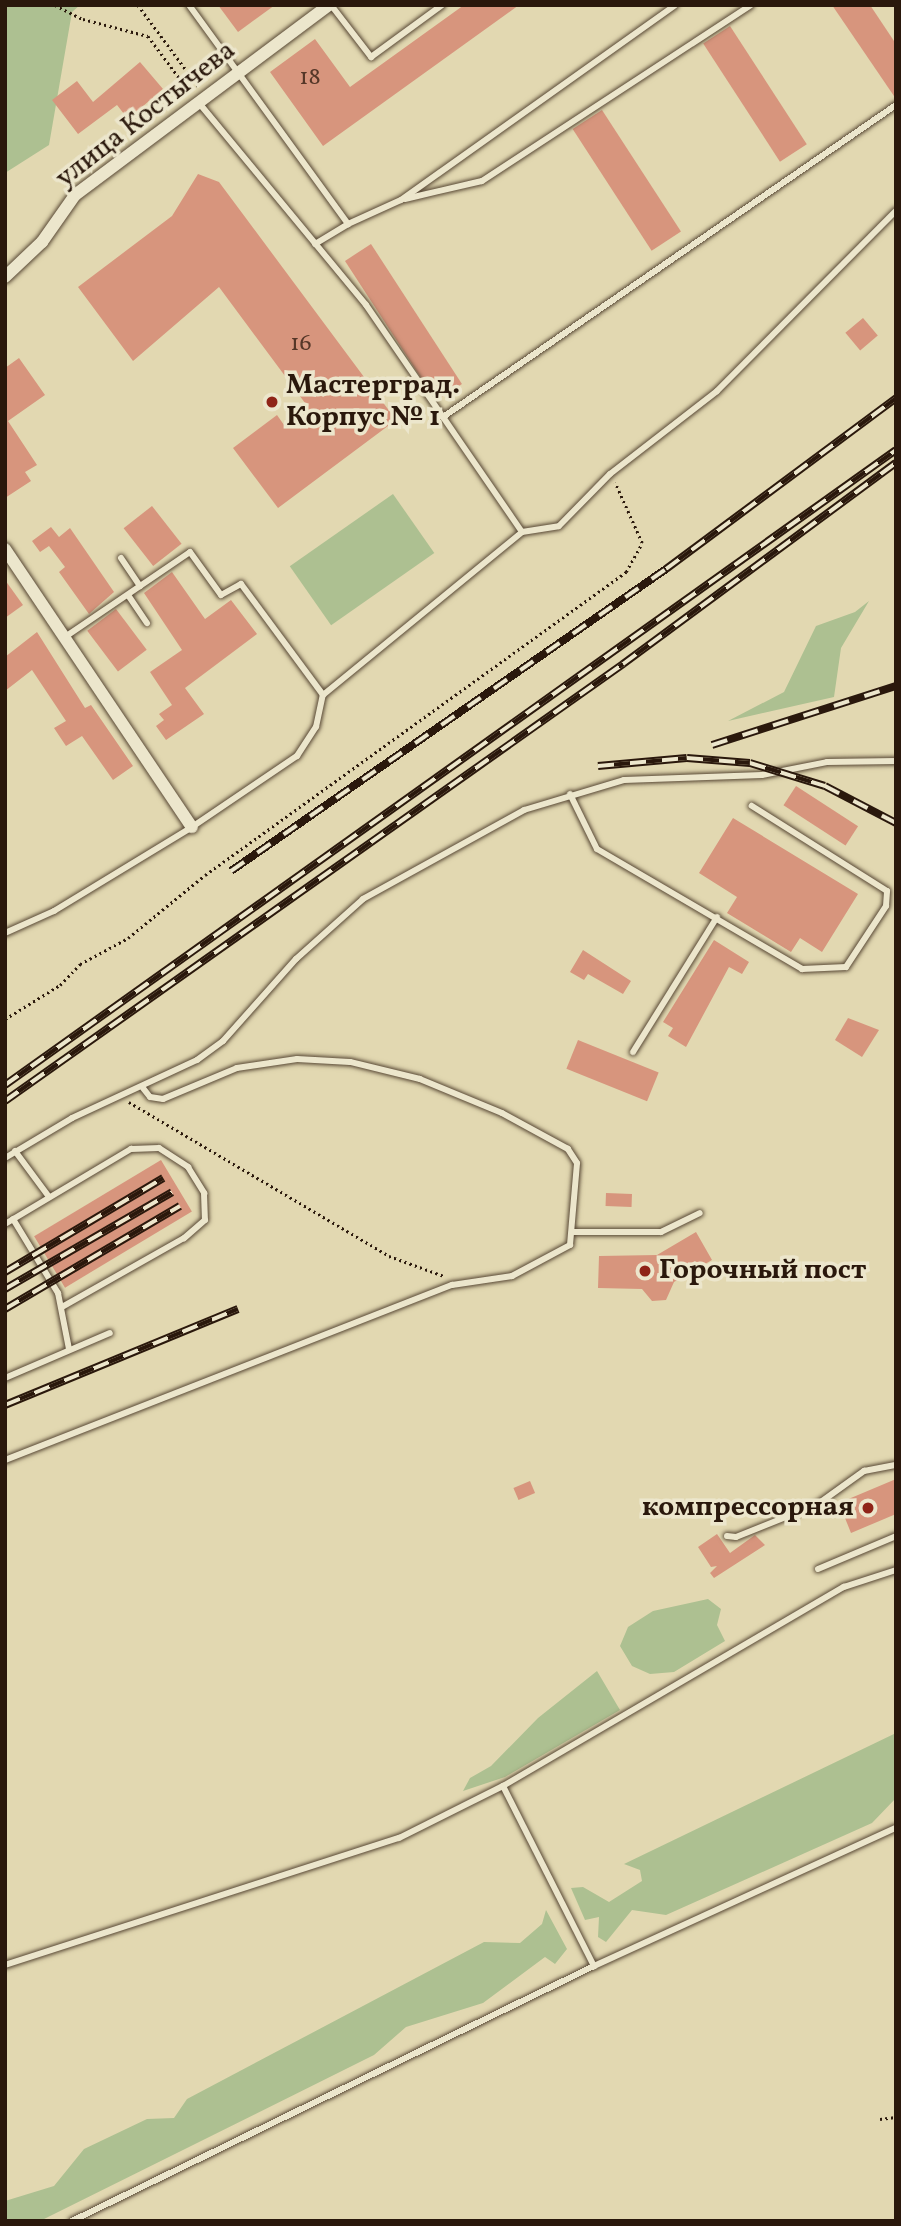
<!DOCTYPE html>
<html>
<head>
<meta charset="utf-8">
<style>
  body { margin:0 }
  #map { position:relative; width:901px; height:2226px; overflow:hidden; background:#e2d8b1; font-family:Vollkorn,serif }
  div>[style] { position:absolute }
  .green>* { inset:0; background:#adc091; transform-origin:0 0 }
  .building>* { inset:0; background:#d7957d; transform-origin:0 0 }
  .path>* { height:2.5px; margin-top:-1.25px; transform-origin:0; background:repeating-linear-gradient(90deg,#2a180c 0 2px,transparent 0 5.5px) }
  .roads { filter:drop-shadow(0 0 2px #584835) drop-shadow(0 0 2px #584835) }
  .lane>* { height:6px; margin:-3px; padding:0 3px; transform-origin:3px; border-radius:3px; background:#ece6cc }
  .street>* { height:12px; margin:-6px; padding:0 6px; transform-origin:6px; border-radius:6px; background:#ece6cc }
  .rail>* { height:8px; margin-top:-4px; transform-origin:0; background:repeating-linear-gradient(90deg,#ece6cc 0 16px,#2a180c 0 32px); box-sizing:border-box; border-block:2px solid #2a180c }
  .dots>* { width:19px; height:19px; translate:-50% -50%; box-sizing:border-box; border:4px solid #ece6cc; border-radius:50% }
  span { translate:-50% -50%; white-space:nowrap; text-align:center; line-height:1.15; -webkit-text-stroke:7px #ece6cc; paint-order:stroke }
  .number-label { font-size:24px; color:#553728 }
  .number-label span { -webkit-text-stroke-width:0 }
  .street-label { font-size:28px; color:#2a180c }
  .poi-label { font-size:28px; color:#2a180c; font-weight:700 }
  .left { translate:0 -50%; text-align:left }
  .right { translate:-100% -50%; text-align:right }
  .frame { position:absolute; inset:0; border:7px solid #2a180c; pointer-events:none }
</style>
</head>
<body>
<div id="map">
  <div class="green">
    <div style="clip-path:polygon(5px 5px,80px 5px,72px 12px,49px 145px,5px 173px)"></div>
    <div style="left:393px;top:494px;width:72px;height:126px;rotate:55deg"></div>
    <div style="clip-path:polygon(869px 601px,841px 648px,834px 697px,728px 721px,784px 692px,816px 626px,855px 612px)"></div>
    <div style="clip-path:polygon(708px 1599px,721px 1609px,717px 1625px,725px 1641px,674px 1672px,650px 1674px,632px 1666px,620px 1646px,628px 1627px,653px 1611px)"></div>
    <div style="clip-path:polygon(597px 1671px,620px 1710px,505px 1777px,463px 1791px,470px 1778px,491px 1766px,538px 1718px)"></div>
    <div style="clip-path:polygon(896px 1733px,896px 1798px,872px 1823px,666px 1915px,632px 1910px,606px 1942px,598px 1937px,599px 1917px,585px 1920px,571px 1888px,583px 1887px,609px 1902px,642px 1881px,640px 1870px,624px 1864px)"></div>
    <div style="clip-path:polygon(546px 1910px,567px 1949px,555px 1964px,545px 1957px,483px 2003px,406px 2027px,374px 2055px,40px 2221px,5px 2221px,5px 2201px,54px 2186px,84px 2149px,147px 2119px,174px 2118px,187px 2099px,484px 1942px,520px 1943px,542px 1924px)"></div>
  </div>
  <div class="building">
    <div style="clip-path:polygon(218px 5px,275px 5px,238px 32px)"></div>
    <div style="clip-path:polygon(464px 5px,519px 5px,323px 146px,270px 72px,315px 39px,350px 87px)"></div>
    <div style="clip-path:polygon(832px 5px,870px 5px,896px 44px,896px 99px)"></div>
    <div style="left:730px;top:26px;width:141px;height:32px;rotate:57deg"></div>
    <div style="clip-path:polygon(140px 62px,163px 89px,128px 119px,117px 105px,78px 134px,52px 100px,77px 81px,93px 102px)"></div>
    <div style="left:602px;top:110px;width:145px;height:35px;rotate:57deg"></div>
    <div style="clip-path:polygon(198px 174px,219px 182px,396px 420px,278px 508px,233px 448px,277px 415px,284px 425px,308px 407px,219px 287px,133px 361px,78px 287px,172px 216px)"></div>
    <div style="left:371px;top:244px;width:167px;height:31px;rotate:57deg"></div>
    <div style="left:863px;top:318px;width:23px;height:23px;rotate:50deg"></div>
    <div style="clip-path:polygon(19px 358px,45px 395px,8px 421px,37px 465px,25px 472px,31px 481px,5px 498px,5px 368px)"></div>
    <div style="left:152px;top:506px;width:48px;height:36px;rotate:52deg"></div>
    <div style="clip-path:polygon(51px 527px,59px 537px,70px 528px,114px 592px,89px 614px,59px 572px,65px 567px,49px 546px,40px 552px,32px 541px)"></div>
    <div style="clip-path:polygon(172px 572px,205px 619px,231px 600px,257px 634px,185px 688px,204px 714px,166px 740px,156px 726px,164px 720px,159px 714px,172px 705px,150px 672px,182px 650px,144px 593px)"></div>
    <div style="clip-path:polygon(5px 580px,23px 605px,5px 618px)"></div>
    <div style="left:116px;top:609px;width:51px;height:36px;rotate:53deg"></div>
    <div style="clip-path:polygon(37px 632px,85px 708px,91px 705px,133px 766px,113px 780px,82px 736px,66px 746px,54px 728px,66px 721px,32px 670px,5px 691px,5px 657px)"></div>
    <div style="left:796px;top:786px;width:74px;height:23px;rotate:33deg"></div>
    <div style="clip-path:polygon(733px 818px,858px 894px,822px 952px,800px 938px,791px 952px,727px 913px,737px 897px,699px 873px)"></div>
    <div style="clip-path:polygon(714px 940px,749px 962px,742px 974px,729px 967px,686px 1047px,668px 1036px,673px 1028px,663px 1022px)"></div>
    <div style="clip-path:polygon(583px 950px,631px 981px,623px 994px,588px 974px,584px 980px,570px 972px)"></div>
    <div style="clip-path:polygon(848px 1018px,879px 1030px,862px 1057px,835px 1040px)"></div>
    <div style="left:578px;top:1040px;width:87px;height:31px;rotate:22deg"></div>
    <div style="left:161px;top:1160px;width:60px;height:148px;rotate:59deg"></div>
    <div style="left:606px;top:1193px;width:26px;height:13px;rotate:2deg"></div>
    <div style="clip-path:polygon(696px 1232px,712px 1260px,674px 1282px,666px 1300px,652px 1301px,642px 1289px,598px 1288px,599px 1256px,657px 1255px)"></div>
    <div style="clip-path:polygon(896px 1479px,896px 1514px,851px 1533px,839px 1503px)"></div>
    <div style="left:530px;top:1481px;width:13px;height:18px;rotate:67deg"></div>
    <div style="clip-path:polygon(717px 1534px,730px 1553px,755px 1535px,765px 1545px,714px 1578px,710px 1573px,717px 1566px,711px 1567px,698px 1547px)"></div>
  </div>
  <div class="path">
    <div style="left:55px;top:5px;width:31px;rotate:27deg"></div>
    <div style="left:83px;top:19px;width:67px;rotate:14.7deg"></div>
    <div style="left:148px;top:36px;width:69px;rotate:53.3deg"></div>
    <div style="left:138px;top:5px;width:102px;rotate:53.4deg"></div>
    <div style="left:5px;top:1019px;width:65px;rotate:-31.7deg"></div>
    <div style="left:60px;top:985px;width:29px;rotate:-46deg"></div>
    <div style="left:80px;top:964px;width:55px;rotate:-28.4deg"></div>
    <div style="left:128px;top:938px;width:99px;rotate:-39.3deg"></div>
    <div style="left:205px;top:875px;width:519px;rotate:-35.74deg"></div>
    <div style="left:626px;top:572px;width:33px;rotate:-61deg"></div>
    <div style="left:642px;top:543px;width:66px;rotate:-114.2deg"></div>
    <div style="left:129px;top:1102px;width:302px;rotate:30.6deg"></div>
    <div style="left:389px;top:1256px;width:59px;rotate:20deg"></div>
    <div style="left:880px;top:2119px;width:16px;rotate:-7deg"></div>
  </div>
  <div class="roads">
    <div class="lane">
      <div style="left:189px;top:5px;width:271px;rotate:54deg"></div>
      <div style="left:348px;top:224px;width:58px;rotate:-24.4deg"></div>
      <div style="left:401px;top:200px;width:336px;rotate:-35.4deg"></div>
      <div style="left:331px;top:5px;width:66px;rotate:52.4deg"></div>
      <div style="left:371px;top:57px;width:88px;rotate:-36.2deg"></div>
      <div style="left:199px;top:103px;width:262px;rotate:50.4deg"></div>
      <div style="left:366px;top:305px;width:275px;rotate:55.5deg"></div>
      <div style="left:405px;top:199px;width:79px;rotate:-13.2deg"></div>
      <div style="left:482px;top:181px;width:321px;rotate:-33.2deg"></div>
      <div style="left:315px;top:244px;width:39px;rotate:-31deg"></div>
      <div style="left:443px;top:417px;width:550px;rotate:-34.56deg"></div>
      <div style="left:121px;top:558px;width:34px;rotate:56deg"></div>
      <div style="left:128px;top:595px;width:34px;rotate:56deg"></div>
      <div style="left:65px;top:637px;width:151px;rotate:-34.2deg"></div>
      <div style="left:190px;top:552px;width:53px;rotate:54.2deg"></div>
      <div style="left:221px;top:595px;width:23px;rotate:-29deg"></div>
      <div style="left:241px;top:584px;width:138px;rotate:53.5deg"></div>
      <div style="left:570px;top:794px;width:61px;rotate:63.9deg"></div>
      <div style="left:597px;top:849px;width:238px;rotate:30.3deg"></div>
      <div style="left:802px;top:969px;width:44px;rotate:-2.6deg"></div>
      <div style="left:846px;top:967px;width:73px;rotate:-56.7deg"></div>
      <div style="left:886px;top:906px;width:15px;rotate:-86deg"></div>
      <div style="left:887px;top:891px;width:160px;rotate:-147.8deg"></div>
      <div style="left:5px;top:933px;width:54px;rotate:-24.2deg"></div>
      <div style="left:54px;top:911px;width:162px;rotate:-31.3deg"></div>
      <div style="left:192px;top:827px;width:127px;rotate:-34.1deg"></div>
      <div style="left:297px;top:756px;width:35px;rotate:-57deg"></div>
      <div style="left:316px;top:727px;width:33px;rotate:-78deg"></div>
      <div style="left:323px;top:695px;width:257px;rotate:-39.3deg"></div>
      <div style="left:522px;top:532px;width:37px;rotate:-9deg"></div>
      <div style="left:559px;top:526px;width:73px;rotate:-45.6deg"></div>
      <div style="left:610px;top:474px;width:135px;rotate:-37.8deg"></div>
      <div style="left:717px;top:391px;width:254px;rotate:-45.2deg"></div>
      <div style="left:633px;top:1052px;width:159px;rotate:-58.1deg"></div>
      <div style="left:15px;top:1151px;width:57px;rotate:53.5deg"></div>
      <div style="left:5px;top:1158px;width:78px;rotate:-30.8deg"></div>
      <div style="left:72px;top:1118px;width:138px;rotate:-24.9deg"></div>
      <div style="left:197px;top:1060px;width:32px;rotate:-36deg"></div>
      <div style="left:223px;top:1041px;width:110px;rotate:-48.3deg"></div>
      <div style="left:296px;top:959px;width:90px;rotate:-41.8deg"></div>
      <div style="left:363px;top:899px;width:184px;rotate:-28.9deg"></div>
      <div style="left:524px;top:810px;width:104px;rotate:-16.7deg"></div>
      <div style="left:624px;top:780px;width:138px;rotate:-2.1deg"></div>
      <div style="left:762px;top:775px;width:66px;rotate:-11.3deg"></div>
      <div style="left:827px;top:762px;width:69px;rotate:-0.8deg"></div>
      <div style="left:13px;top:1219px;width:87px;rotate:58.7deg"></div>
      <div style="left:58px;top:1293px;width:57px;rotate:78.9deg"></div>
      <div style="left:5px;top:1224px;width:147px;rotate:-30.8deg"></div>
      <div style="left:131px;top:1149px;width:28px;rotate:-2deg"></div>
      <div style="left:159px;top:1148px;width:35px;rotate:33deg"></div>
      <div style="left:188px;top:1167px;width:31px;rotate:58deg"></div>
      <div style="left:204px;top:1193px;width:27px;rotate:88deg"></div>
      <div style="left:205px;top:1220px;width:28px;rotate:139deg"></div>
      <div style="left:184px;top:1238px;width:140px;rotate:150.5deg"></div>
      <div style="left:573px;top:1232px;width:88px"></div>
      <div style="left:661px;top:1232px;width:43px;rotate:-26deg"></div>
      <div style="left:5px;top:1378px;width:114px;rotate:-23.2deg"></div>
      <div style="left:5px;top:1460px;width:480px;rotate:-21.4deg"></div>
      <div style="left:452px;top:1285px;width:61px;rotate:-8.5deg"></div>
      <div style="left:512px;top:1276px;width:66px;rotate:-28.1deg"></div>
      <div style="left:570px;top:1245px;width:82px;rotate:-85.1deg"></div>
      <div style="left:577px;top:1163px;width:17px;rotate:-123deg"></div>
      <div style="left:568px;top:1149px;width:75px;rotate:-151.4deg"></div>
      <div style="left:502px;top:1113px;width:89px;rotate:-157.5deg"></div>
      <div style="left:420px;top:1079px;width:72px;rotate:-166.3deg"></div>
      <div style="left:350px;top:1062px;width:53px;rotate:-176.8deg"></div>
      <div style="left:297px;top:1059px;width:61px;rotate:171.5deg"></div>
      <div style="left:237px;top:1068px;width:80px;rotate:157.3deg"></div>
      <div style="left:163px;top:1099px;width:13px;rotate:-171deg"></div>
      <div style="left:150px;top:1097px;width:11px;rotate:-128deg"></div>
      <div style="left:727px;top:1536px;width:9px;rotate:6deg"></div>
      <div style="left:736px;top:1537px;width:88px;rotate:-21.9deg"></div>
      <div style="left:818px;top:1504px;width:57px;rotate:-35.7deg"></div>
      <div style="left:864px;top:1471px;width:33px;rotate:-11deg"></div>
      <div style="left:818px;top:1569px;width:85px;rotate:-22.9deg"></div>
      <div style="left:503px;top:1786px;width:202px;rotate:63.2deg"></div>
      <div style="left:5px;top:1965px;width:414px;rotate:-17.9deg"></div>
      <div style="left:399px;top:1838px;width:116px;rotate:-26.6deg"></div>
      <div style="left:503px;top:1786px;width:395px;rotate:-30.3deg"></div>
      <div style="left:844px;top:1587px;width:55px;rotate:-18.1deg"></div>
      <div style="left:72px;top:2221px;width:581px;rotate:-26.04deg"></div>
      <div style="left:594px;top:1966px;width:332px;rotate:-24.6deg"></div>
    </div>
    <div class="street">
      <div style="left:5px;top:277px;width:51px;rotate:-43.4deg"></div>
      <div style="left:42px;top:242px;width:57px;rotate:-54.9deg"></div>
      <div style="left:75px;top:195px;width:317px;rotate:-36.8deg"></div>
      <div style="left:5px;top:549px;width:335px;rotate:56.1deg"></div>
    </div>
  </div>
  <div class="rail">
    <div style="left:712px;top:745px;width:193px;rotate:-17.8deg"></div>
    <div style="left:598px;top:766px;width:89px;rotate:-5.1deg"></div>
    <div style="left:687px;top:758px;width:63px;rotate:4.5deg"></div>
    <div style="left:750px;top:763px;width:78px;rotate:17deg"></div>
    <div style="left:825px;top:786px;width:80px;rotate:27.5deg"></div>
    <div style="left:231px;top:871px;width:530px;rotate:-34.77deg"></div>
    <div style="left:666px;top:569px;width:287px;rotate:-36.6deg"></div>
    <div style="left:5px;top:1085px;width:1094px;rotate:-35.48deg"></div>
    <div style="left:5px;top:1101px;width:757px;rotate:-35.26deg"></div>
    <div style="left:623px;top:664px;width:339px;rotate:-36.4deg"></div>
    <div style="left:5px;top:1272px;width:184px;rotate:-30.7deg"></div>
    <div style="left:5px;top:1289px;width:193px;rotate:-30.1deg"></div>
    <div style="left:5px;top:1309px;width:203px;rotate:-30.5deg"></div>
    <div style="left:5px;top:1405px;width:252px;rotate:-22.4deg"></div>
  </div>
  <div class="dots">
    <div style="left:272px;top:402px;background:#8f2418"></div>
    <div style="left:645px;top:1271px;background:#8f2418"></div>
    <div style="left:868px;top:1508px;background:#8f2418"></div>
  </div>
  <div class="number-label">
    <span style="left:310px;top:79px">18</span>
    <span style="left:301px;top:345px">16</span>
  </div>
  <div class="street-label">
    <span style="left:146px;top:115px;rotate:-38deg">улица Костычева</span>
  </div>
  <div class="poi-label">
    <span class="left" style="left:286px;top:402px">Мастерград.<br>Корпус № 1</span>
    <span class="left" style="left:659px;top:1271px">Горочный пост</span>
    <span class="right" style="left:854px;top:1508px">компрессорная</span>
  </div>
  <div class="frame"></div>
</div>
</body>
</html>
